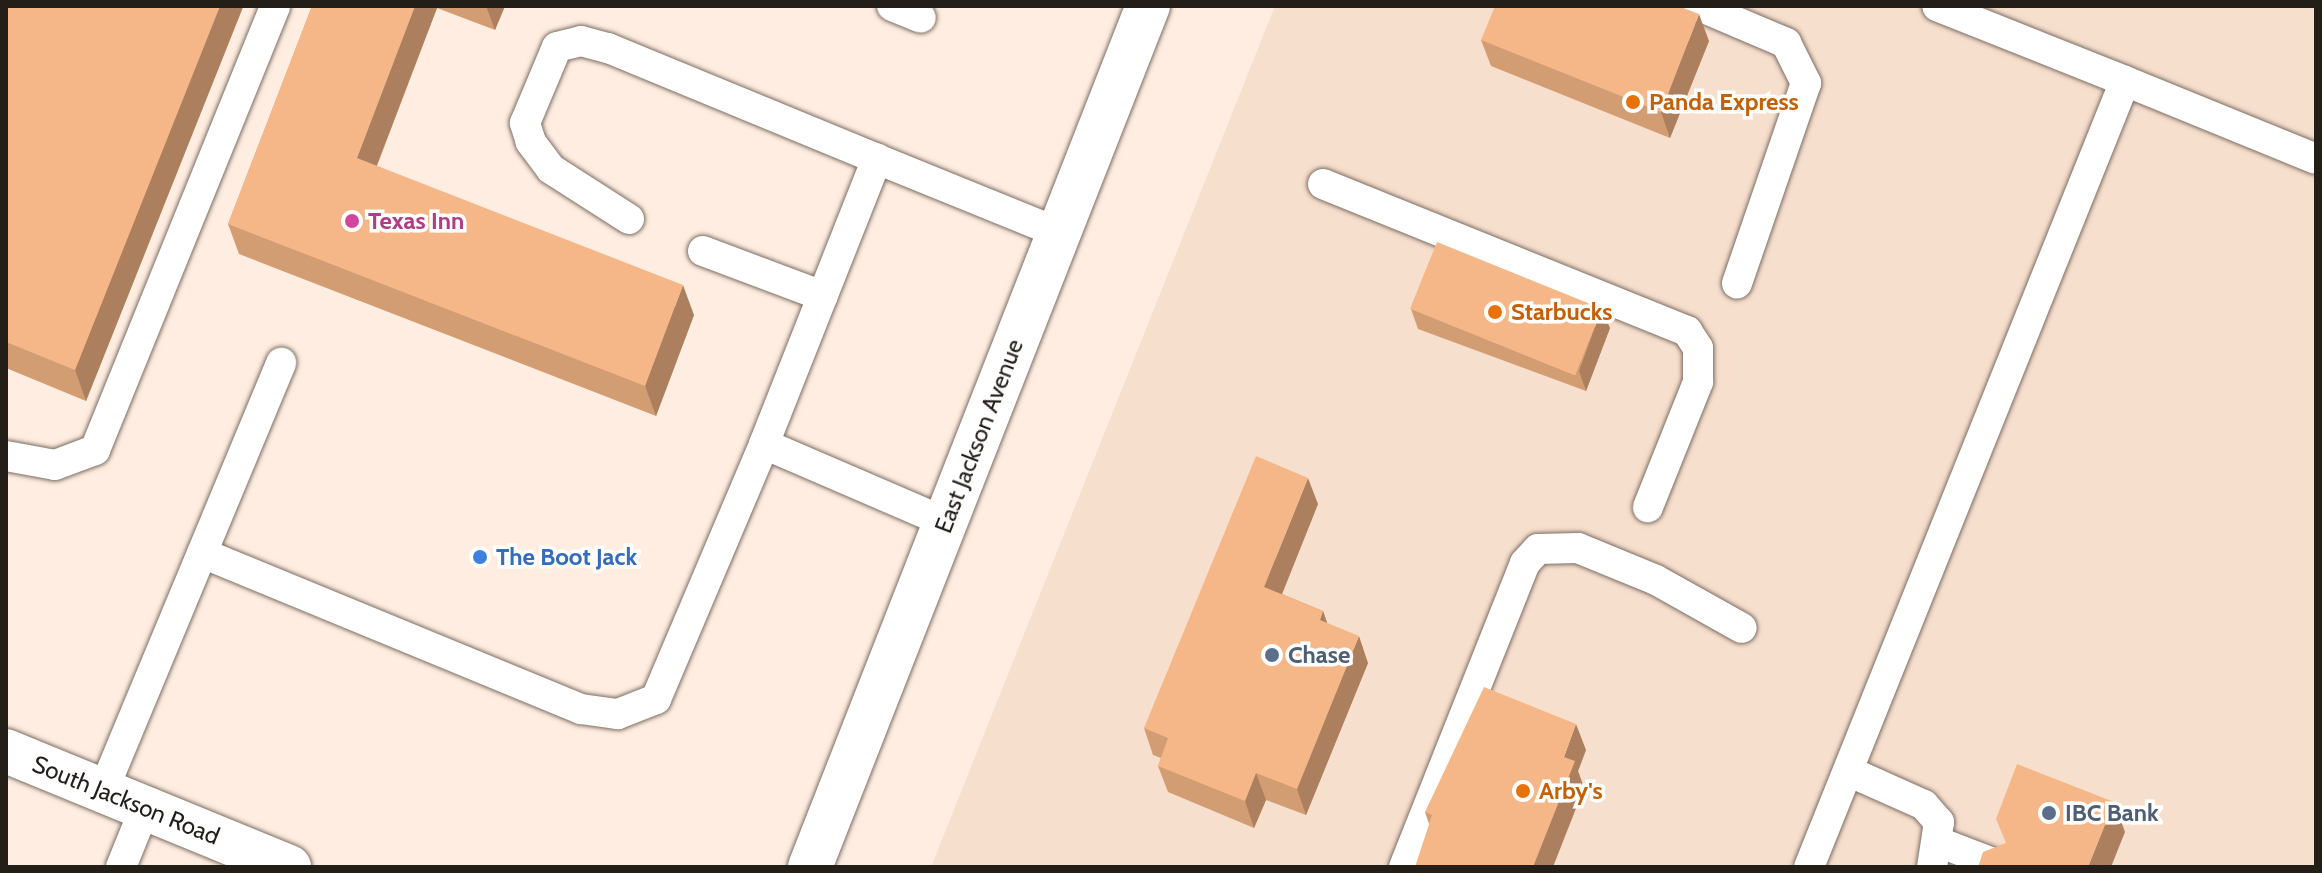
<!DOCTYPE html>
<html>
<head>
<meta charset="utf-8">
<style>
  body { margin:0 }
  #map { position:relative; width:2322px; height:873px; overflow:hidden; background:#feede0; font-family:Cabin,sans-serif }
  div>[style] { position:absolute }
  .built>* { inset:0; background:#f7dfce }
  .roads { filter:drop-shadow(0 0 2px #7d6e63) drop-shadow(0 0 2px #7d6e63) }
  .service>* { height:30px; margin:-15px; padding:0 15px; transform-origin:15px; border-radius:15px; background:#fff }
  .tertiary>* { height:44px; margin:-22px; padding:0 22px; transform-origin:22px; border-radius:22px; background:#fff }
  .secondary>* { height:44px; margin:-22px; padding:0 22px; transform-origin:22px; border-radius:22px; background:#fff }
  .wall>* { inset:0; background:#d39d74 }
  .shaded-wall>* { inset:0; background:#ac805e }
  .building>* { inset:0; background:#f5b787; transform-origin:0 0 }
  .dots>* { width:22px; height:22px; translate:-50% -50%; box-sizing:border-box; border:4px solid #fff; border-radius:50% }
  span { translate:-50% -50%; white-space:nowrap; text-align:center; line-height:1.15; -webkit-text-stroke:7px #fff; paint-order:stroke }
  .food-label { font-size:24px; color:#c56008; font-weight:700 }
  .left { translate:0 -50%; text-align:left }
  .hotel-label { font-size:24px; color:#b23c85; font-weight:700 }
  .street-label { font-size:24px; color:#241e19 }
  .shop-label { font-size:24px; color:#366cbe; font-weight:700 }
  .service-label { font-size:24px; color:#4e5e75; font-weight:700 }
  .frame { position:absolute; inset:0; border:8px solid #241e19; pointer-events:none }
</style>
</head>
<body>
<div id="map">
  <div class="built">
    <div style="clip-path:polygon(1275px 6px,2316px 6px,2316px 867px,931px 867px)"></div>
  </div>
  <div class="roads">
    <div class="service">
      <div style="left:892px;top:6px;width:31px;rotate:22deg"></div>
      <div style="left:1699px;top:6px;width:95px;rotate:23deg"></div>
      <div style="left:1786px;top:43px;width:45px;rotate:63.4deg"></div>
      <div style="left:1806px;top:83px;width:212px;rotate:109deg"></div>
      <div style="left:2125px;top:81px;width:206px;rotate:22.2deg"></div>
      <div style="left:1323px;top:184px;width:393px;rotate:22deg"></div>
      <div style="left:1687px;top:331px;width:20px;rotate:57deg"></div>
      <div style="left:1698px;top:348px;width:34px;rotate:90deg"></div>
      <div style="left:1698px;top:382px;width:135px;rotate:111.8deg"></div>
      <div style="left:629px;top:219px;width:93px;rotate:-147.3deg"></div>
      <div style="left:551px;top:169px;width:34px;rotate:-127deg"></div>
      <div style="left:531px;top:142px;width:20px;rotate:-108deg"></div>
      <div style="left:525px;top:123px;width:82px;rotate:-67.2deg"></div>
      <div style="left:557px;top:47px;width:25px;rotate:-14deg"></div>
      <div style="left:581px;top:41px;width:28px;rotate:15deg"></div>
      <div style="left:608px;top:48px;width:291px;rotate:22.4deg"></div>
      <div style="left:703px;top:251px;width:128px;rotate:20.6deg"></div>
      <div style="left:764px;top:444px;width:307px;rotate:-68.4deg"></div>
      <div style="left:877px;top:159px;width:196px;rotate:22.1deg"></div>
      <div style="left:6px;top:456px;width:50px;rotate:10.4deg"></div>
      <div style="left:55px;top:465px;width:43px;rotate:-20.6deg"></div>
      <div style="left:95px;top:450px;width:479px;rotate:-67.9deg"></div>
      <div style="left:202px;top:553px;width:410px;rotate:22.4deg"></div>
      <div style="left:581px;top:709px;width:37px;rotate:8deg"></div>
      <div style="left:618px;top:714px;width:41px;rotate:-21.5deg"></div>
      <div style="left:656px;top:699px;width:277px;rotate:-67deg"></div>
      <div style="left:764px;top:444px;width:197px;rotate:23.3deg"></div>
      <div style="left:1848px;top:771px;width:83px;rotate:24.1deg"></div>
      <div style="left:1924px;top:805px;width:23px;rotate:49deg"></div>
      <div style="left:1939px;top:822px;width:46px;rotate:98.8deg"></div>
      <div style="left:103px;top:791px;width:464px;rotate:-67.4deg"></div>
      <div style="left:1941px;top:843px;width:64px;rotate:21deg"></div>
      <div style="left:121px;top:867px;width:64px;rotate:-67.9deg"></div>
      <div style="left:1404px;top:867px;width:327px;rotate:-68.3deg"></div>
      <div style="left:1525px;top:563px;width:19px;rotate:-47deg"></div>
      <div style="left:1538px;top:549px;width:40px;rotate:-1.4deg"></div>
      <div style="left:1578px;top:548px;width:84px;rotate:22.3deg"></div>
      <div style="left:1656px;top:580px;width:98px;rotate:29.2deg"></div>
      <div style="left:1809px;top:867px;width:847px;rotate:-68.1deg"></div>
      <div style="left:2125px;top:81px;width:202px;rotate:-158.3deg"></div>
    </div>
    <div class="tertiary">
      <div style="left:810px;top:867px;width:925px;rotate:-68.57deg"></div>
    </div>
    <div class="secondary">
      <div style="left:6px;top:751px;width:306px;rotate:22.3deg"></div>
    </div>
  </div>
  <div class="wall">
    <div style="clip-path:polygon(6px 6px,243px 7px,86px 401px,6px 368px)"></div>
    <div style="clip-path:polygon(312px 6px,505px 6px,495px 30px,437px 8px,377px 166px,694px 315px,656px 416px,239px 254px,228px 224px)"></div>
    <div style="clip-path:polygon(1481px 40px,1709px 41px,1670px 138px,1491px 66px)"></div>
    <div style="clip-path:polygon(1411px 309px,1610px 328px,1586px 391px,1418px 329px)"></div>
    <div style="clip-path:polygon(1318px 504px,1282px 594px,1323px 611px,1327px 623px,1368px 663px,1306px 815px,1266px 800px,1254px 828px,1168px 792px,1158px 766px,1161px 758px,1153px 755px,1144px 728px)"></div>
    <div style="clip-path:polygon(1586px 750px,1578px 771px,1584px 788px,1429px 824px,1425px 812px)"></div>
  </div>
  <div class="shaded-wall">
    <div style="clip-path:polygon(220px 6px,242px 6px,243px 7px,86px 401px,75px 370px)"></div>
    <div style="clip-path:polygon(415px 6px,437px 6px,437px 8px,368px 188px,357px 158px)"></div>
    <div style="clip-path:polygon(486px 6px,505px 6px,495px 30px)"></div>
    <div style="clip-path:polygon(1699px 14px,1709px 41px,1670px 138px,1661px 112px)"></div>
    <div style="clip-path:polygon(683px 285px,694px 315px,656px 416px,645px 386px)"></div>
    <div style="clip-path:polygon(1602px 308px,1610px 328px,1586px 391px,1579px 371px)"></div>
    <div style="clip-path:polygon(1308px 478px,1318px 504px,1274px 614px,1264px 587px)"></div>
    <div style="clip-path:polygon(1323px 611px,1332px 637px,1320px 620px)"></div>
    <div style="clip-path:polygon(1359px 636px,1368px 663px,1306px 815px,1297px 789px)"></div>
    <div style="clip-path:polygon(1576px 724px,1586px 750px,1578px 771px,1584px 788px,1553px 867px,1533px 867px,1564px 757px)"></div>
    <div style="clip-path:polygon(1256px 773px,1266px 800px,1254px 828px,1245px 801px)"></div>
    <div style="clip-path:polygon(2114px 802px,2125px 832px,2111px 867px,2088px 867px)"></div>
  </div>
  <div class="building">
    <div style="clip-path:polygon(6px 6px,220px 6px,75px 370px,6px 342px)"></div>
    <div style="clip-path:polygon(312px 6px,415px 6px,357px 158px,683px 285px,645px 386px,228px 224px)"></div>
    <div style="clip-path:polygon(1495px 6px,1678px 6px,1699px 14px,1661px 112px,1481px 40px)"></div>
    <div style="left:1437px;top:242px;width:178px;height:72px;rotate:22deg"></div>
    <div style="clip-path:polygon(1256px 456px,1308px 478px,1264px 587px,1323px 611px,1320px 620px,1359px 636px,1297px 789px,1256px 773px,1245px 801px,1158px 766px,1168px 738px,1144px 728px)"></div>
    <div style="clip-path:polygon(1484px 687px,1576px 724px,1564px 757px,1575px 761px,1533px 867px,1415px 867px,1432px 815px,1425px 812px)"></div>
    <div style="clip-path:polygon(2017px 764px,2114px 802px,2088px 867px,1978px 867px,1983px 852px,2006px 843px,1996px 819px)"></div>
  </div>
  <div class="dots">
    <div style="left:1633px;top:102px;background:#e8710a"></div>
    <div style="left:352px;top:221px;background:#d1479c"></div>
    <div style="left:1495px;top:312px;background:#e8710a"></div>
    <div style="left:480px;top:557px;background:#3f7fe0"></div>
    <div style="left:1272px;top:655px;background:#5c6f8a"></div>
    <div style="left:1523px;top:791px;background:#e8710a"></div>
    <div style="left:2049px;top:813px;background:#5c6f8a"></div>
  </div>
  <div class="food-label">
    <span class="left" style="left:1649px;top:102px">Panda Express</span>
    <span class="left" style="left:1511px;top:312px">Starbucks</span>
    <span class="left" style="left:1539px;top:791px">Arby's</span>
  </div>
  <div class="hotel-label">
    <span class="left" style="left:368px;top:221px">Texas Inn</span>
  </div>
  <div class="street-label">
    <span style="left:979px;top:436px;rotate:-69deg">East Jackson Avenue</span>
    <span style="left:126px;top:800px;rotate:22deg">South Jackson Road</span>
  </div>
  <div class="shop-label">
    <span class="left" style="left:496px;top:557px">The Boot Jack</span>
  </div>
  <div class="service-label">
    <span class="left" style="left:1288px;top:655px">Chase</span>
    <span class="left" style="left:2065px;top:813px">IBC Bank</span>
  </div>
  <div class="frame"></div>
</div>
</body>
</html>
